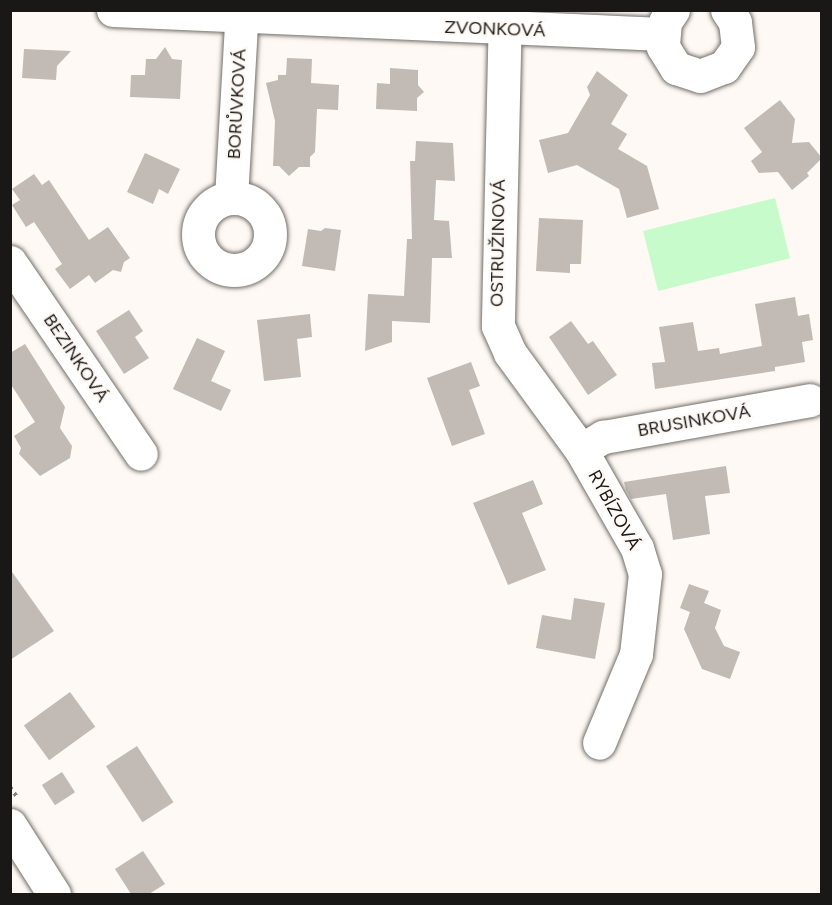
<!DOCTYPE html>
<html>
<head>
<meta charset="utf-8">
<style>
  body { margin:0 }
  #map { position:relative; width:832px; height:905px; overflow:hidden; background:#fef9f4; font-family:Figtree,sans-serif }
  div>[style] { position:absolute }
  .green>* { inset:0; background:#c8fbcc; transform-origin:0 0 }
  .building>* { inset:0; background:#c1bab5; transform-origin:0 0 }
  .path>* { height:4px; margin-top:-2px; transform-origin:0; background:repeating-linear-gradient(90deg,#85827e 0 3px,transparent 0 7.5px) }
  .roads { filter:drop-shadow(0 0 2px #746e69) drop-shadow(0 0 2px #746e69) }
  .minor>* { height:33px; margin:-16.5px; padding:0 16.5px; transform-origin:16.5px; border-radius:16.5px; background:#fff }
  .minor>.ring { margin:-16.5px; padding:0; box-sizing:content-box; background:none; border:33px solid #fff; border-radius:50% }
  span { translate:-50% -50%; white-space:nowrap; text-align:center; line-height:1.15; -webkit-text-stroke:4.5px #fef9f4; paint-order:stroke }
  .street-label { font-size:18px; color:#1a1816 }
  .frame { position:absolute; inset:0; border:12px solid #1a1816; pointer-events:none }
</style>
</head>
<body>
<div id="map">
  <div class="green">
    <div style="left:775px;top:198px;width:62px;height:136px;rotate:76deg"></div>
  </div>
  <div class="building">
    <div style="clip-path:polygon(165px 47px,172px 59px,182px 60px,180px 99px,130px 97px,131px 75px,145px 75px,146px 59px,156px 59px)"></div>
    <div style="clip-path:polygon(24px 49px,71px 51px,57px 66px,56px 80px,22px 78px)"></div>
    <div style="clip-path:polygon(287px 58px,312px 59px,311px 83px,339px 85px,338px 110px,317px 109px,315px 152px,310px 157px,310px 167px,299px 167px,289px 176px,279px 166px,273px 166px,275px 121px,266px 83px,278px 80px,278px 75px,286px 75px)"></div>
    <div style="clip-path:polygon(390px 68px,418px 70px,418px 85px,424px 92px,417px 98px,417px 111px,376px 109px,377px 83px,390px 84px)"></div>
    <div style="clip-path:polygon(597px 71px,628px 95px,611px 124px,627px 134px,618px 149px,647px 166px,659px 209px,627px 218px,619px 189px,577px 165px,548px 173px,539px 140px,568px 133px,590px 95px,587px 87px)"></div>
    <div style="clip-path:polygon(780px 100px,795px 119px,792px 143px,809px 142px,822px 158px,807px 173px,809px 176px,792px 190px,778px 172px,759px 173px,751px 161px,762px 152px,744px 128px)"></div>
    <div style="clip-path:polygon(416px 141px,453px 143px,455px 181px,436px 180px,434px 220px,449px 221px,452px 258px,432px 258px,430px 323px,392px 321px,392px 342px,365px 351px,368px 294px,404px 296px,407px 239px,412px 239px,410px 161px,415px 161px)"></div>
    <div style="clip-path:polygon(145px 153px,180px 169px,168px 194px,159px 189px,153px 204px,127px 192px)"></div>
    <div style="clip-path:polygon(34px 174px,42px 185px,49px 180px,89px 240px,108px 227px,130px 258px,124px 262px,121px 272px,113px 270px,95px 283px,89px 275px,70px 289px,55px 269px,62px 264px,34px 222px,26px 227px,12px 205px,20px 200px,12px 189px)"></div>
    <div style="clip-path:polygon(539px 218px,583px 220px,581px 264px,570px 264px,570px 273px,536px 271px)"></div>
    <div style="clip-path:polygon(325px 228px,341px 230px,335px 271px,302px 266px,308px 229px,321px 231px)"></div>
    <div style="clip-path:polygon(795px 297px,798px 316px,809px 314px,813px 340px,802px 342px,805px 362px,775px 367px,775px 371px,655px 389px,652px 363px,665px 362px,659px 327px,693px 322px,698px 351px,719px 348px,720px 354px,762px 346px,755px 304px)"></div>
    <div style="clip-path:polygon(129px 310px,143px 331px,135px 337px,149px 358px,124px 374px,96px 331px)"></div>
    <div style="clip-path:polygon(310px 314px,312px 337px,297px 339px,301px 377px,264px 381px,257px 320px)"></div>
    <div style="clip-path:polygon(571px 321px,588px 344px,593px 341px,617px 375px,588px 395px,549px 337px)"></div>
    <div style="clip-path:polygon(197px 338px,225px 351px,211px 381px,231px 390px,221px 411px,173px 389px)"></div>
    <div style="clip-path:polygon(25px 344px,65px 407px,60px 428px,72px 446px,70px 458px,40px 476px,19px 454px,21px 448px,14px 436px,35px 422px,10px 383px,10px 353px)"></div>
    <div style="clip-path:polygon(471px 362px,480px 386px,469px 390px,485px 434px,452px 446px,427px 378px)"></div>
    <div style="clip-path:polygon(726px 466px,730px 493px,705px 496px,710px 534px,673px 540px,666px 494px,631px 499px,626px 490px,624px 482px)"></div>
    <div style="clip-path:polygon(533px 480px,543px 504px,522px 513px,546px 570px,508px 585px,473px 503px)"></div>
    <div style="clip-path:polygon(10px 569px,54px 631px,10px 660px)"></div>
    <div style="clip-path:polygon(689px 584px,709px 591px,704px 603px,721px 610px,715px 628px,724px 646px,740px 652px,730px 679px,702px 669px,684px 629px,690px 612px,680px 608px)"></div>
    <div style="clip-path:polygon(574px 598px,605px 603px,595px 659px,536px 648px,542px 615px,571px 620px)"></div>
    <div style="left:70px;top:692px;width:43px;height:57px;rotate:54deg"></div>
    <div style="left:137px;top:746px;width:67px;height:37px;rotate:57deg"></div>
    <div style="left:62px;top:772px;width:24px;height:24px;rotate:57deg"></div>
    <div style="clip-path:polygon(143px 851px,165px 884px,149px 894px,131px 894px,115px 869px)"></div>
  </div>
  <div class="path">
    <div style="left:10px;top:787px;width:12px;rotate:55deg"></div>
  </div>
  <div class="roads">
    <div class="minor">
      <div style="left:113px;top:10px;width:550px;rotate:2.5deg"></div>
      <div style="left:505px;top:10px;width:316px;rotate:91.3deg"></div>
      <div style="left:498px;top:326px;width:30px;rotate:66deg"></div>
      <div style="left:510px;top:353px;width:120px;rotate:53.8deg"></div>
      <div style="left:581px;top:450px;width:113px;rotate:60.3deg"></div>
      <div style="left:637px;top:548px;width:27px;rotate:73deg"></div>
      <div style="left:645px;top:574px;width:81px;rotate:96.4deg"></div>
      <div style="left:636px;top:654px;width:96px;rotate:112.6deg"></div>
      <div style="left:673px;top:10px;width:14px;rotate:124deg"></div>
      <div style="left:665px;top:22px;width:25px;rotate:95deg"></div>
      <div style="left:663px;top:47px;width:25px;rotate:58deg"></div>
      <div style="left:676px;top:68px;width:25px;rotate:18deg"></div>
      <div style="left:700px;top:76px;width:26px;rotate:-21deg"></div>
      <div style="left:724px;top:67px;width:24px;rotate:-55deg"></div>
      <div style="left:738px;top:47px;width:25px;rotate:-97deg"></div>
      <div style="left:735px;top:22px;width:14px;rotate:-124deg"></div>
      <div class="ring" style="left:198px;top:198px;width:39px;height:39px"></div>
      <div style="left:231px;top:198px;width:188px;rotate:-86.7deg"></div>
      <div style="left:10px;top:262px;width:232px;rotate:55.7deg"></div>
      <div style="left:581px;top:450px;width:26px;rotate:-31deg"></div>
      <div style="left:603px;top:437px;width:210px;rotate:-10.1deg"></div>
      <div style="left:10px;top:825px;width:82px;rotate:57.5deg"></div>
    </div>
  </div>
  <div class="street-label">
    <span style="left:495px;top:29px;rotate:2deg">ZVONKOVÁ</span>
    <span style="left:237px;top:104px;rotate:-87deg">BORŮVKOVÁ</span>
    <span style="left:498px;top:243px;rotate:-89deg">OSTRUŽINOVÁ</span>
    <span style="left:76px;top:358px;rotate:56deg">BEZINKOVÁ</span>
    <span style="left:694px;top:421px;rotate:-10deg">BRUSINKOVÁ</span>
    <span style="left:614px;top:510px;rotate:61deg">RYBÍZOVÁ</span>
  </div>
  <div class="frame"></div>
</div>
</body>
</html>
